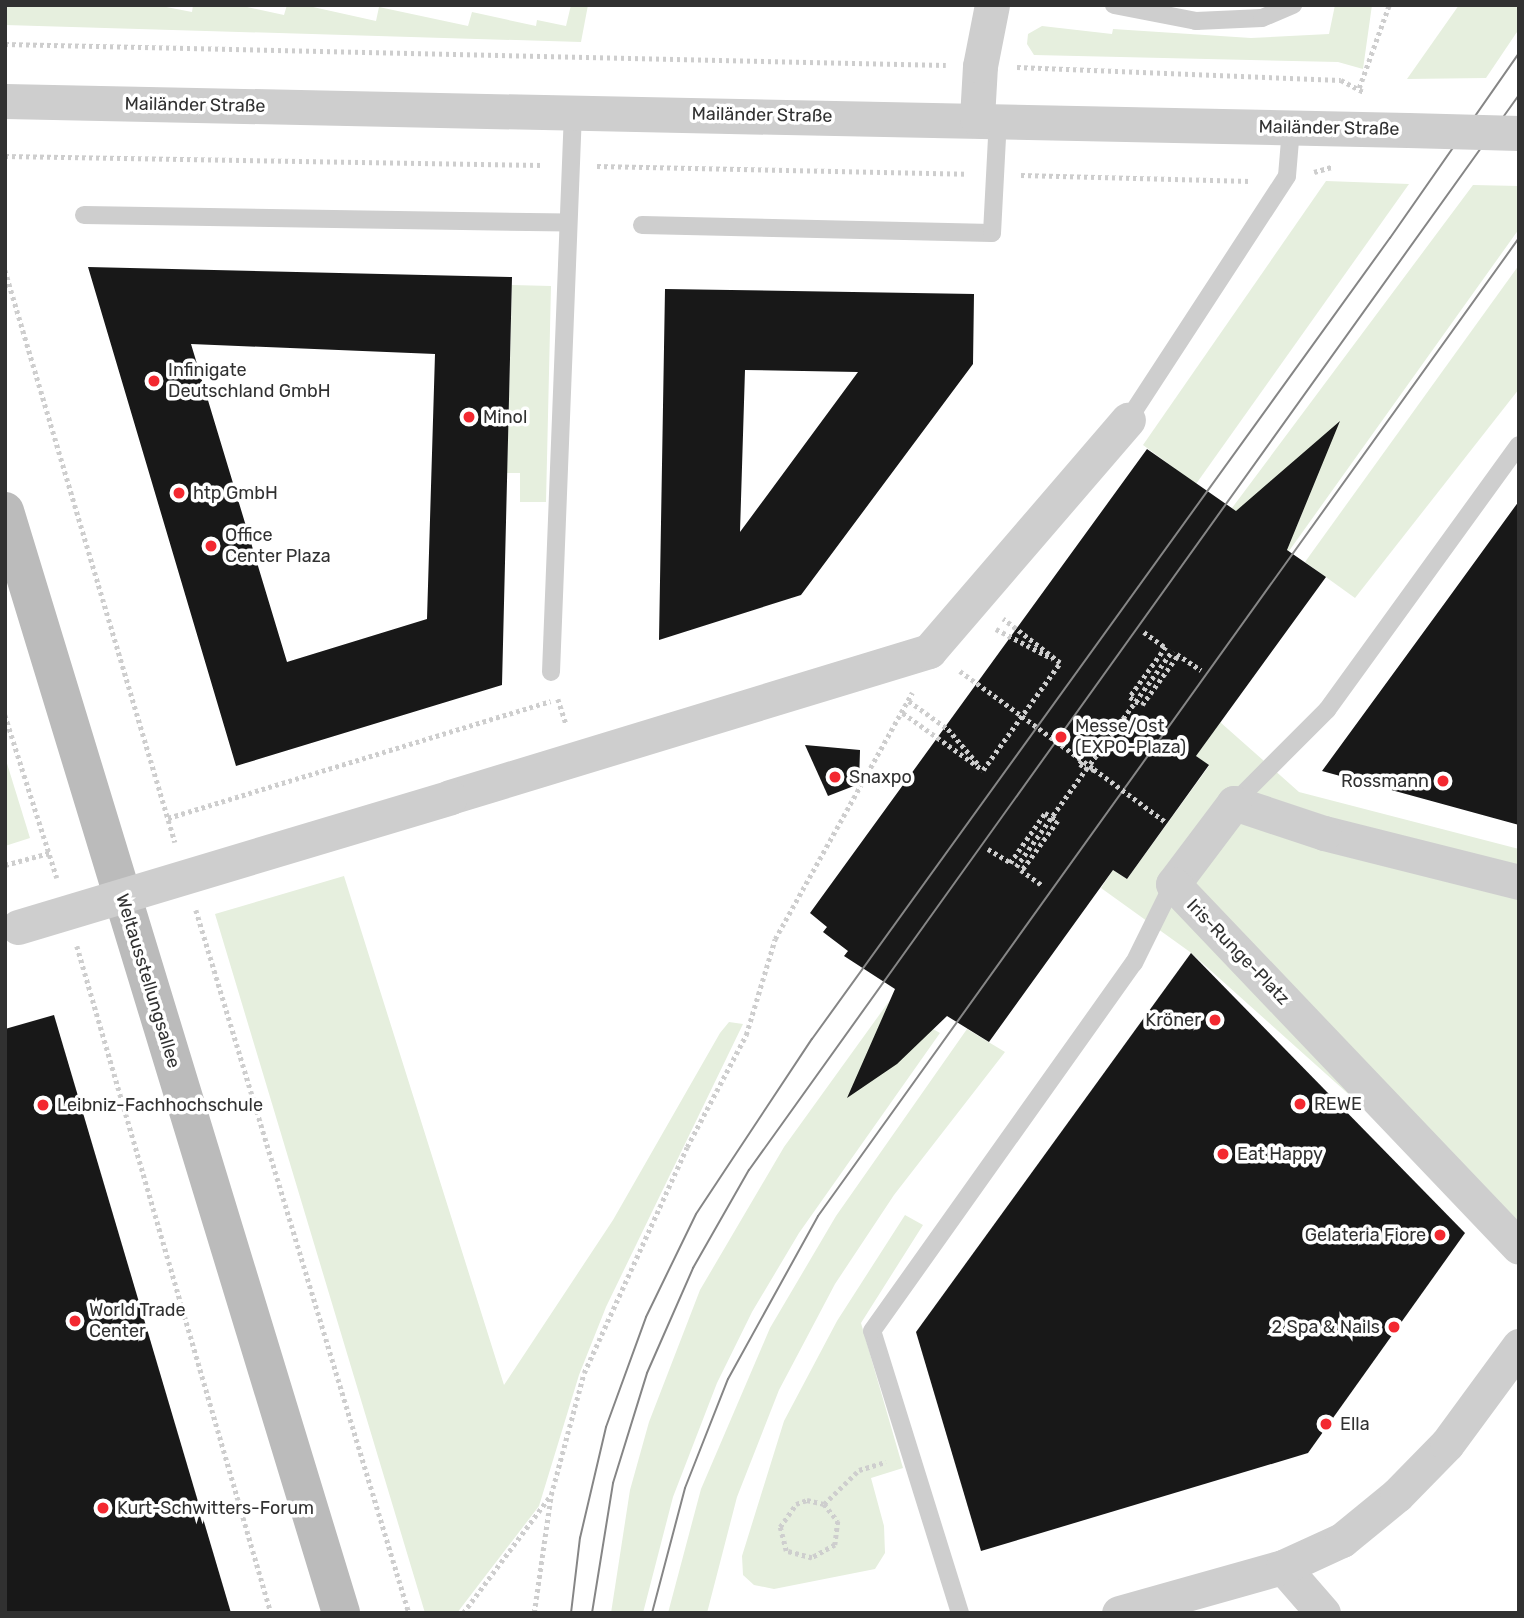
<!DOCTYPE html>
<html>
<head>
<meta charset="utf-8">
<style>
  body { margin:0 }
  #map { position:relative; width:1524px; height:1618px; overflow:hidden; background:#fff; font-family:Rubik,sans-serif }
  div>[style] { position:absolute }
  .green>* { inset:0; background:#e6efde }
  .building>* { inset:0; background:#181818 }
  .path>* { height:4.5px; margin-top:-2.25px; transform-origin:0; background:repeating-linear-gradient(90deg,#cecece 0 3.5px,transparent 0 7px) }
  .lane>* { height:18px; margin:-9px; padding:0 9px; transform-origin:9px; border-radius:9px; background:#cecece }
  .street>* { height:35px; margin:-17.5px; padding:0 17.5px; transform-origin:17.5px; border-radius:17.5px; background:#cecece }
  .secondary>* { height:38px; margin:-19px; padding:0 19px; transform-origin:19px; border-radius:19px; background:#bbb }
  .tram>* { height:2px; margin:-1px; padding:0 1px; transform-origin:1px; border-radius:1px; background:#868686 }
  .path-bridge>* { height:4.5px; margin-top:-2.25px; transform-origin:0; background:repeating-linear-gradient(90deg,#cecece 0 3.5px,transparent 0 7px) }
  .street-bridge>* { height:35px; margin:-17.5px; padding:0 17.5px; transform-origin:17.5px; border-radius:17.5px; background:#cecece }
  .dots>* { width:19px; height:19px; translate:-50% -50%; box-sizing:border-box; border:4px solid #fff; border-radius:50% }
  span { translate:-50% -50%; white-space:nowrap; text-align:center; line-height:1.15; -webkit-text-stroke:7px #fff; paint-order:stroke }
  .street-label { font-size:18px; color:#313131 }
  .poi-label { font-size:18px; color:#313131 }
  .left { translate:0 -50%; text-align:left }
  .right { translate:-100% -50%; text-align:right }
  .frame { position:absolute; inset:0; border:7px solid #313131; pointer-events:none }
</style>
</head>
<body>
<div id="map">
  <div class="green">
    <div style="clip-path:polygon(5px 5px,156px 5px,192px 12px,193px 5px,238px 5px,284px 15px,287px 5px,304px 5px,376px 21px,379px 7px,468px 26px,472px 12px,536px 26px,537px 20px,566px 26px,571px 5px,588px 5px,581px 42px,5px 25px)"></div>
    <div style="clip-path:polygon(1335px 5px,1372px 5px,1363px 69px,1338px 62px,1034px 55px,1027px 44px,1028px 34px,1042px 26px,1112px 34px,1113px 29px,1251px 38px,1329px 34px)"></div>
    <div style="clip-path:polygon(1459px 5px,1519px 5px,1519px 29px,1486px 78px,1407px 79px)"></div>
    <div style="clip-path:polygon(1326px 181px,1409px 184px,1196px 484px,1143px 445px)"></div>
    <div style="clip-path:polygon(1473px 185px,1519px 186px,1519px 229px,1289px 551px,1280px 545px,1296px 528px,1321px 465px,1244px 517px,1232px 508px)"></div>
    <div style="clip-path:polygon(1519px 265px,1519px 389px,1355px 598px,1305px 562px)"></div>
    <div style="clip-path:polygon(512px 285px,551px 286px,546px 502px,520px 502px,520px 473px,507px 473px)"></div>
    <div style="clip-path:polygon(1220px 722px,1299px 792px,1519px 849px,1519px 1247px,1190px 952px,1101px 888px,1113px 870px,1127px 879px,1209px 766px,1196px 756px)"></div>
    <div style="clip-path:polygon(5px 757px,30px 838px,5px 846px)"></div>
    <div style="clip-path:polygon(344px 876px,504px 1385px,613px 1220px,720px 1033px,729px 1022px,743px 1024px,606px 1307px,579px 1375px,539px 1506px,457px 1613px,425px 1613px,215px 914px)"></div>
    <div style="clip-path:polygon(890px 1000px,864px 1063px,933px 1029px,940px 1033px,799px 1233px,752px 1312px,717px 1383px,673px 1497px,643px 1613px,611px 1613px,630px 1490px,649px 1422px,700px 1290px,784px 1147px)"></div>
    <div style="clip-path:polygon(967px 1029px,1005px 1052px,894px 1195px,835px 1284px,779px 1390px,737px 1497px,707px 1613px,668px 1613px,701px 1489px,770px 1328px,836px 1216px)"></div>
    <div style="clip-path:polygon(905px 1215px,923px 1225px,861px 1323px,903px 1468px,871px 1478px,884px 1526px,885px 1553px,875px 1569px,774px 1589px,754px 1585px,743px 1575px,742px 1556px,784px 1421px,837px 1321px)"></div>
  </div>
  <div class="building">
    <div style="clip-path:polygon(evenodd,88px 267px,512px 277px,502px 685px,236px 766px,88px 267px,191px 344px,435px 354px,427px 619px,287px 662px,191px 344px)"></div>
    <div style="clip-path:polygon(evenodd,665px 289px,974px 294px,973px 364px,801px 595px,659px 640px,665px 289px,745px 370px,858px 372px,740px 532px,745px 370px)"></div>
    <div style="clip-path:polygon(1340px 421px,1287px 550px,1326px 577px,1196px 756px,1209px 765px,1127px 879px,1113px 870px,989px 1042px,947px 1016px,897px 1064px,847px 1098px,895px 989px,844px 956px,848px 951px,823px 932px,827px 927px,810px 913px,1147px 449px,1236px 511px)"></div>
    <div style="clip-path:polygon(1519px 501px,1519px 825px,1322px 771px,1447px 600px)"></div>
    <div style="clip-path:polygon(805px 745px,860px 750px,859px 784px,828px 796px)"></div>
    <div style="clip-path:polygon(1191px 953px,1465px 1233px,1308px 1453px,981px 1551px,916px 1332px)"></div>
    <div style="clip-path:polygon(54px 1015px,231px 1613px,5px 1613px,5px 1029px)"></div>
  </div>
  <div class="path">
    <div style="left:5px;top:44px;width:941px;rotate:1.28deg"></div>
    <div style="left:1017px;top:67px;width:324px;rotate:2.3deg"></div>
    <div style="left:1341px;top:80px;width:27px;rotate:28deg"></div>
    <div style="left:1359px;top:88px;width:88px;rotate:-70.1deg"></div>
    <div style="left:5px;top:156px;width:538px;rotate:0.96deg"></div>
    <div style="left:597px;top:166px;width:369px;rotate:1.2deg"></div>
    <div style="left:1314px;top:172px;width:19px;rotate:-16deg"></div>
    <div style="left:1021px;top:175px;width:229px;rotate:1.5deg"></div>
    <div style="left:5px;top:270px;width:597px;rotate:73.45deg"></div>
    <div style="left:996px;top:629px;width:64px;rotate:27.8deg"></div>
    <div style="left:1144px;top:632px;width:27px;rotate:36deg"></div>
    <div style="left:1166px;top:647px;width:62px;rotate:125.8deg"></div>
    <div style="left:1130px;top:697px;width:14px;rotate:34deg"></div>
    <div style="left:1142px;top:705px;width:62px;rotate:-54.2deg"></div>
    <div style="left:1177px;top:654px;width:29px;rotate:34deg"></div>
    <div style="left:960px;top:671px;width:77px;rotate:36deg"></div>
    <div style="left:558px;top:699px;width:26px;rotate:72deg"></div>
    <div style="left:909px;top:701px;width:48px;rotate:35.7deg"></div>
    <div style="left:948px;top:729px;width:46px;rotate:49.4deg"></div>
    <div style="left:903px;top:713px;width:98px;rotate:35.5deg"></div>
    <div style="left:983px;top:770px;width:132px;rotate:-54.3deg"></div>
    <div style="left:1060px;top:663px;width:72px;rotate:-142.3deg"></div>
    <div style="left:5px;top:715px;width:171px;rotate:72.3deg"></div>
    <div style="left:1090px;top:764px;width:140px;rotate:-54deg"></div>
    <div style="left:168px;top:818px;width:400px;rotate:-17deg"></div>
    <div style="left:988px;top:849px;width:27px;rotate:31deg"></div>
    <div style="left:1010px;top:863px;width:61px;rotate:-55deg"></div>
    <div style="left:1045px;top:813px;width:8px;rotate:30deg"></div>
    <div style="left:1052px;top:817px;width:7px;rotate:34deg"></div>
    <div style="left:1058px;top:821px;width:62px;rotate:125.8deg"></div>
    <div style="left:5px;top:865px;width:46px;rotate:-15.3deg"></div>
    <div style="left:1016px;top:867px;width:124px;rotate:-54.5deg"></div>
    <div style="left:1021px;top:870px;width:27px;rotate:36deg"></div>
    <div style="left:196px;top:910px;width:735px;rotate:73.14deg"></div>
    <div style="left:77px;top:946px;width:695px;rotate:73.78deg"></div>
    <div style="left:824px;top:1504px;width:22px;rotate:51deg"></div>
    <div style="left:838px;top:1521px;width:24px;rotate:97deg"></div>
    <div style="left:835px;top:1545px;width:26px;rotate:151deg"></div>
    <div style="left:812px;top:1558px;width:27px;rotate:-165deg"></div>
    <div style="left:786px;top:1551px;width:25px;rotate:-104deg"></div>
    <div style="left:780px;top:1527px;width:28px;rotate:-55deg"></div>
    <div style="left:796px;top:1504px;width:12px;rotate:-20deg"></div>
    <div style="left:807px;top:1500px;width:17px;rotate:13deg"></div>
    <div style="left:824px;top:1504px;width:49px;rotate:-44.2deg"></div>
    <div style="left:859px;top:1470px;width:28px;rotate:-17deg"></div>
    <div style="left:463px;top:1613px;width:147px;rotate:-53.3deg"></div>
    <div style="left:534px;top:1613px;width:119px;rotate:-81.8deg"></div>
    <div style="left:551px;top:1495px;width:126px;rotate:-74.9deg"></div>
    <div style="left:584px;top:1373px;width:248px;rotate:-65.5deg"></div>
    <div style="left:687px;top:1147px;width:127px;rotate:-62.2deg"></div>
    <div style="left:746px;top:1035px;width:100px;rotate:-73.2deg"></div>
    <div style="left:775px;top:939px;width:282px;rotate:-60.9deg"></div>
  </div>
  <div class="lane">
    <div style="left:1114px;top:5px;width:84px;rotate:11deg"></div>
    <div style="left:1196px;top:21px;width:66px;rotate:-2.6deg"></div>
    <div style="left:1262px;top:18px;width:34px;rotate:-23deg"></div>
    <div style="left:84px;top:215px;width:484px;rotate:0.9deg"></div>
    <div style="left:642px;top:225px;width:350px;rotate:1.3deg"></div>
    <div style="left:992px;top:233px;width:114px;rotate:-87deg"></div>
    <div style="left:1128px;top:420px;width:291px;rotate:-56.9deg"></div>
    <div style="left:1287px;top:176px;width:48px;rotate:-85.2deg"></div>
    <div style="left:551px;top:672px;width:560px;rotate:-87.75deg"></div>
    <div style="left:1234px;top:803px;width:132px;rotate:-45deg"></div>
    <div style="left:1327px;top:710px;width:327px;rotate:-54.1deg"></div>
    <div style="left:960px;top:1613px;width:295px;rotate:-107.3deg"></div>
    <div style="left:872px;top:1331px;width:452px;rotate:-54.6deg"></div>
    <div style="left:1134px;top:963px;width:88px;rotate:-63.7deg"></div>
  </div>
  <div class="street">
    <div style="left:5px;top:101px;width:1403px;rotate:1.18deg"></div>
    <div style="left:977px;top:118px;width:52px;rotate:-86.7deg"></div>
    <div style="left:980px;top:66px;width:62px;rotate:-78.9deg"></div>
    <div style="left:450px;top:797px;width:501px;rotate:-16.95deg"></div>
    <div style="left:929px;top:651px;width:305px;rotate:-49.3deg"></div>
    <div style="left:1519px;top:882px;width:201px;rotate:-165.9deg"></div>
    <div style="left:1324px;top:833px;width:95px;rotate:-161.6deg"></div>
    <div style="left:1234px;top:803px;width:101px;rotate:127deg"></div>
    <div style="left:1173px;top:884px;width:501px;rotate:46.37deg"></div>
    <div style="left:1283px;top:1567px;width:61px;rotate:49deg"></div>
    <div style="left:1119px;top:1613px;width:170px;rotate:-15.7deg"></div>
    <div style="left:1283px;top:1567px;width:65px;rotate:-24.6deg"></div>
    <div style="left:1342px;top:1540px;width:71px;rotate:-39.3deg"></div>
    <div style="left:1397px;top:1495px;width:71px;rotate:-45.6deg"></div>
    <div style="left:1447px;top:1444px;width:122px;rotate:-53.7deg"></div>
  </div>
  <div class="secondary">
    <div style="left:5px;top:511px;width:1152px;rotate:73.04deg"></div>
  </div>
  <div class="tram">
    <div style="left:571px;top:1613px;width:76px;rotate:-83.2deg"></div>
    <div style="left:580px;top:1538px;width:114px;rotate:-76.8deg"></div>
    <div style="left:606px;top:1427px;width:117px;rotate:-70deg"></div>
    <div style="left:646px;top:1317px;width:114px;rotate:-64.1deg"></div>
    <div style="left:696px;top:1214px;width:210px;rotate:-56.5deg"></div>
    <div style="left:812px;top:1039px;width:988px;rotate:-54.19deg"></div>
    <div style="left:1390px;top:238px;width:226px;rotate:-55.1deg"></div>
    <div style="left:592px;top:1613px;width:132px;rotate:-80.8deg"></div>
    <div style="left:613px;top:1483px;width:115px;rotate:-72.8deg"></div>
    <div style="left:647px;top:1373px;width:115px;rotate:-66.3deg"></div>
    <div style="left:693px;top:1268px;width:113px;rotate:-60.3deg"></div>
    <div style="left:749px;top:1170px;width:1322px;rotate:-54.39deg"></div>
    <div style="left:652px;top:1613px;width:129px;rotate:-75.2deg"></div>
    <div style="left:685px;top:1488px;width:117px;rotate:-68.5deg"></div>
    <div style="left:728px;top:1379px;width:186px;rotate:-61.1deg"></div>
    <div style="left:818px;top:1216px;width:1203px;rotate:-54.37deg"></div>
  </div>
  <div class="path-bridge">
    <div style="left:1022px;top:716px;width:89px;rotate:36.4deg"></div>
    <div style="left:1082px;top:761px;width:4px;rotate:124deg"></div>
    <div style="left:1080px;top:764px;width:14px;rotate:34deg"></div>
    <div style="left:1092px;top:772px;width:4px;rotate:-56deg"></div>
    <div style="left:1094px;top:769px;width:91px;rotate:36.5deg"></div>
  </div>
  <div class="street-bridge">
    <div style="left:1408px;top:130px;width:111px;rotate:1.5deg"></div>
    <div style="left:18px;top:927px;width:451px;rotate:-16.7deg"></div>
  </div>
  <div class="dots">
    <div style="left:154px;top:381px;background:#f32830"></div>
    <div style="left:469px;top:417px;background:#f32830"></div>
    <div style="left:179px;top:493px;background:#f32830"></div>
    <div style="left:211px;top:546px;background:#f32830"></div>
    <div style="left:1061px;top:737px;background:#f32830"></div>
    <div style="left:835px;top:777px;background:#f32830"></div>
    <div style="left:1443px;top:781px;background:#f32830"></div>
    <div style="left:1215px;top:1020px;background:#f32830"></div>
    <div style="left:1300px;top:1104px;background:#f32830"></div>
    <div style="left:43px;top:1105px;background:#f32830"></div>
    <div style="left:1223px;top:1154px;background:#f32830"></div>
    <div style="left:1440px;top:1235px;background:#f32830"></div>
    <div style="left:75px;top:1321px;background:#f32830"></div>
    <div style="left:1394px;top:1327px;background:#f32830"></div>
    <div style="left:1326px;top:1424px;background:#f32830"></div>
    <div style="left:103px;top:1508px;background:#f32830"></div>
  </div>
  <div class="street-label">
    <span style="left:195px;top:105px;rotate:1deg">Mailänder Straße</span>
    <span style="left:762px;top:115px;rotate:1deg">Mailänder Straße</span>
    <span style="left:1329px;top:128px;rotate:1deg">Mailänder Straße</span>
    <span style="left:1238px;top:952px;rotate:46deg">Iris-Runge-Platz</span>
    <span style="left:148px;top:981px;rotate:73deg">Weltausstellungsallee</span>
  </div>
  <div class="poi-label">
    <span class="left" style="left:168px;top:381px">Infinigate<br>Deutschland GmbH</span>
    <span class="left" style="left:483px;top:417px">Minol</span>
    <span class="left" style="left:193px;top:493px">htp GmbH</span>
    <span class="left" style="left:225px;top:546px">Office<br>Center Plaza</span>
    <span class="left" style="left:1075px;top:737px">Messe/Ost<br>(EXPO-Plaza)</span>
    <span class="left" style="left:849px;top:777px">Snaxpo</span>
    <span class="right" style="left:1429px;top:781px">Rossmann</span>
    <span class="right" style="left:1201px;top:1020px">Kröner</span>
    <span class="left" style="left:1314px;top:1104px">REWE</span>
    <span class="left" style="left:57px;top:1105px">Leibniz-Fachhochschule</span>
    <span class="left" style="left:1237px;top:1154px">Eat Happy</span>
    <span class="right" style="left:1426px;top:1235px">Gelateria Fiore</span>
    <span class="left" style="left:89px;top:1321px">World Trade<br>Center</span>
    <span class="right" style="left:1380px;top:1327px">2 Spa &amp; Nails</span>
    <span class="left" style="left:1340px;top:1424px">Ella</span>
    <span class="left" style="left:117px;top:1508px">Kurt-Schwitters-Forum</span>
  </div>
  <div class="frame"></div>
</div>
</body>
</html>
